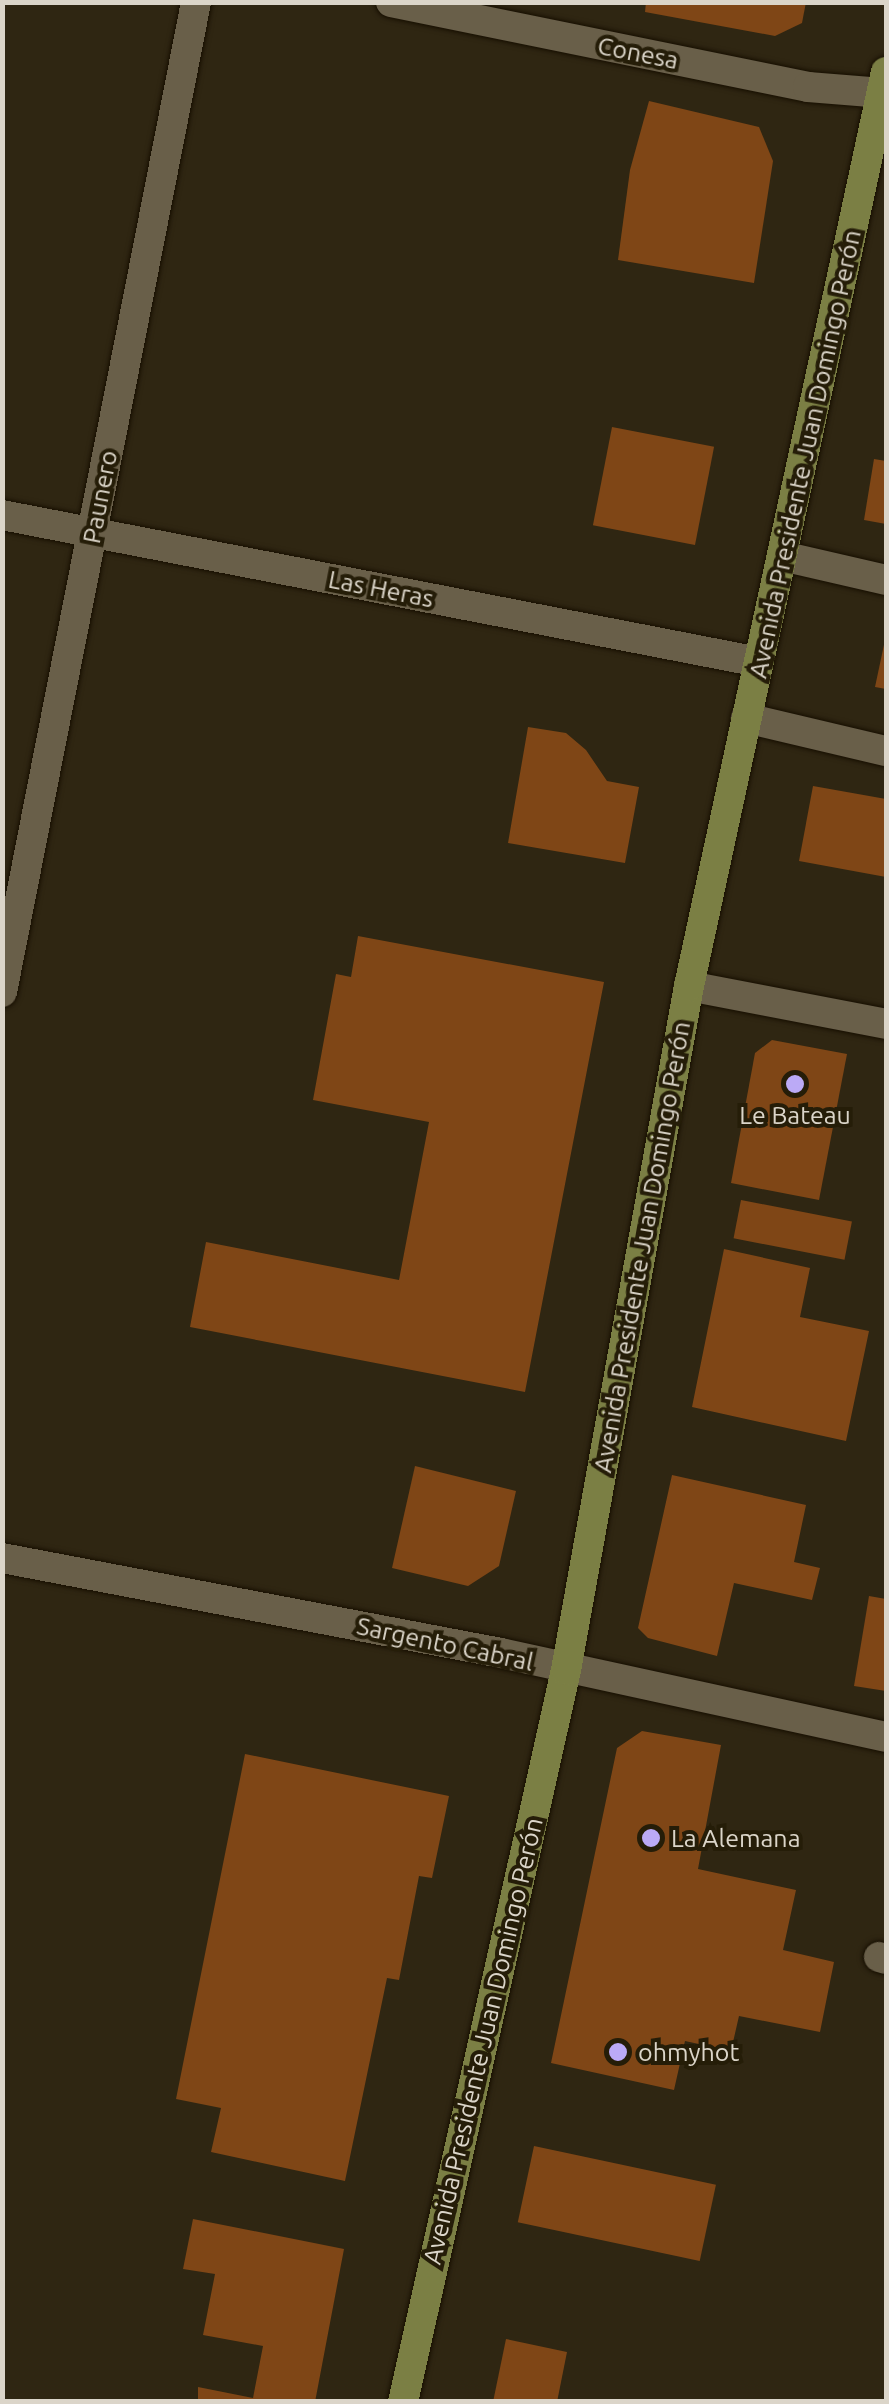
<!DOCTYPE html>
<html>
<head>
<meta charset="utf-8">
<style>
  body { margin:0 }
  #map { position:relative; width:889px; height:2404px; overflow:hidden; background:#2f2612; font-family:Ubuntu,sans-serif }
  div>[style] { position:absolute }
  .building>* { inset:0; background:#7f4616; transform-origin:0 0 }
  .roads { filter:drop-shadow(0 0 2px #170f00) drop-shadow(0 0 2px #170f00) }
  .minor>* { height:30px; margin:-15px; padding:0 15px; transform-origin:15px; border-radius:15px; background:#695f49 }
  .major>* { height:30px; margin:-15px; padding:0 15px; transform-origin:15px; border-radius:15px; background:#7b7f44 }
  .dots>* { width:28px; height:28px; translate:-50% -50%; box-sizing:border-box; border:5px solid #251d08; border-radius:50% }
  span { translate:-50% -50%; white-space:nowrap; text-align:center; line-height:1.15; -webkit-text-stroke:8px #251d08; paint-order:stroke }
  .street-label { font-size:25px; color:#dbd5c9 }
  .poi-label { font-size:25px; color:#dbd5c9 }
  .left { translate:0 -50%; text-align:left }
  .frame { position:absolute; inset:0; border:5px solid #dbd5c9; pointer-events:none }
</style>
</head>
<body>
<div id="map">
  <div class="building">
    <div style="clip-path:polygon(646px 2px,806px 2px,802px 23px,775px 36px,645px 12px)"></div>
    <div style="clip-path:polygon(649px 101px,759px 127px,773px 161px,754px 283px,618px 260px,630px 170px)"></div>
    <div style="left:612px;top:427px;width:104px;height:100px;rotate:11deg"></div>
    <div style="clip-path:polygon(874px 459px,886px 461px,886px 524px,864px 520px)"></div>
    <div style="clip-path:polygon(885px 640px,886px 640px,886px 689px,875px 687px)"></div>
    <div style="clip-path:polygon(528px 727px,566px 733px,586px 750px,607px 781px,639px 787px,625px 863px,508px 843px)"></div>
    <div style="clip-path:polygon(813px 786px,886px 799px,886px 877px,799px 861px)"></div>
    <div style="clip-path:polygon(358px 936px,604px 982px,525px 1392px,190px 1327px,206px 1242px,399px 1280px,429px 1122px,313px 1100px,336px 974px,351px 977px)"></div>
    <div style="clip-path:polygon(772px 1040px,847px 1054px,819px 1200px,731px 1183px,755px 1053px)"></div>
    <div style="left:741px;top:1200px;width:113px;height:39px;rotate:11deg"></div>
    <div style="clip-path:polygon(724px 1249px,810px 1268px,800px 1317px,869px 1331px,846px 1441px,692px 1407px)"></div>
    <div style="clip-path:polygon(415px 1466px,516px 1491px,499px 1566px,468px 1586px,392px 1568px)"></div>
    <div style="clip-path:polygon(672px 1475px,806px 1505px,794px 1562px,820px 1568px,812px 1600px,734px 1583px,717px 1656px,648px 1638px,638px 1628px)"></div>
    <div style="clip-path:polygon(869px 1596px,886px 1599px,886px 1691px,854px 1686px)"></div>
    <div style="clip-path:polygon(642px 1731px,721px 1745px,698px 1869px,796px 1890px,783px 1950px,834px 1962px,820px 2032px,739px 2016px,731px 2051px,685px 2041px,674px 2090px,551px 2063px,617px 1748px)"></div>
    <div style="clip-path:polygon(245px 1754px,449px 1796px,432px 1878px,419px 1876px,399px 1980px,387px 1978px,345px 2181px,211px 2152px,221px 2108px,176px 2099px)"></div>
    <div style="left:534px;top:2146px;width:186px;height:78px;rotate:12deg"></div>
    <div style="clip-path:polygon(193px 2219px,344px 2249px,315px 2402px,198px 2402px,198px 2387px,253px 2398px,263px 2346px,203px 2335px,215px 2274px,183px 2269px)"></div>
    <div style="clip-path:polygon(506px 2339px,567px 2352px,557px 2402px,493px 2402px)"></div>
  </div>
  <div class="roads">
    <div class="minor">
      <div style="left:391px;top:2px;width:426px;rotate:11.5deg"></div>
      <div style="left:808px;top:87px;width:75px;rotate:4.6deg"></div>
      <div style="left:2px;top:515px;width:771px;rotate:10.99deg"></div>
      <div style="left:782px;top:556px;width:107px;rotate:13deg"></div>
      <div style="left:746px;top:718px;width:144px;rotate:13.3deg"></div>
      <div style="left:689px;top:986px;width:201px;rotate:10.9deg"></div>
      <div style="left:2px;top:992px;width:1009px;rotate:-78.91deg"></div>
      <div style="left:2px;top:1558px;width:508px;rotate:10.78deg"></div>
      <div style="left:501px;top:1653px;width:394px;rotate:12.3deg"></div>
      <div style="left:879px;top:1957px;width:7px;rotate:16deg"></div>
    </div>
    <div class="major">
      <div style="left:403px;top:2402px;width:750px;rotate:-77.45deg"></div>
      <div style="left:566px;top:1670px;width:695px;rotate:-79.81deg"></div>
      <div style="left:689px;top:986px;width:935px;rotate:-77.84deg"></div>
    </div>
  </div>
  <div class="dots">
    <div style="left:795px;top:1084px;background:#bbaaf6"></div>
    <div style="left:651px;top:1838px;background:#bbaaf6"></div>
    <div style="left:618px;top:2052px;background:#bbaaf6"></div>
  </div>
  <div class="street-label">
    <span style="left:638px;top:53px;rotate:11deg">Conesa</span>
    <span style="left:805px;top:454px;rotate:-78deg">Avenida Presidente Juan Domingo Perón</span>
    <span style="left:100px;top:497px;rotate:-79deg">Paunero</span>
    <span style="left:381px;top:589px;rotate:11deg">Las Heras</span>
    <span style="left:642px;top:1247px;rotate:-80deg">Avenida Presidente Juan Domingo Perón</span>
    <span style="left:445px;top:1644px;rotate:12deg">Sargento Cabral</span>
    <span style="left:483px;top:2041px;rotate:-77deg">Avenida Presidente Juan Domingo Perón</span>
  </div>
  <div class="poi-label">
    <span style="left:795px;top:1115px">Le Bateau</span>
    <span class="left" style="left:671px;top:1838px">La Alemana</span>
    <span class="left" style="left:638px;top:2052px">ohmyhot</span>
  </div>
  <div class="frame"></div>
</div>
</body>
</html>
